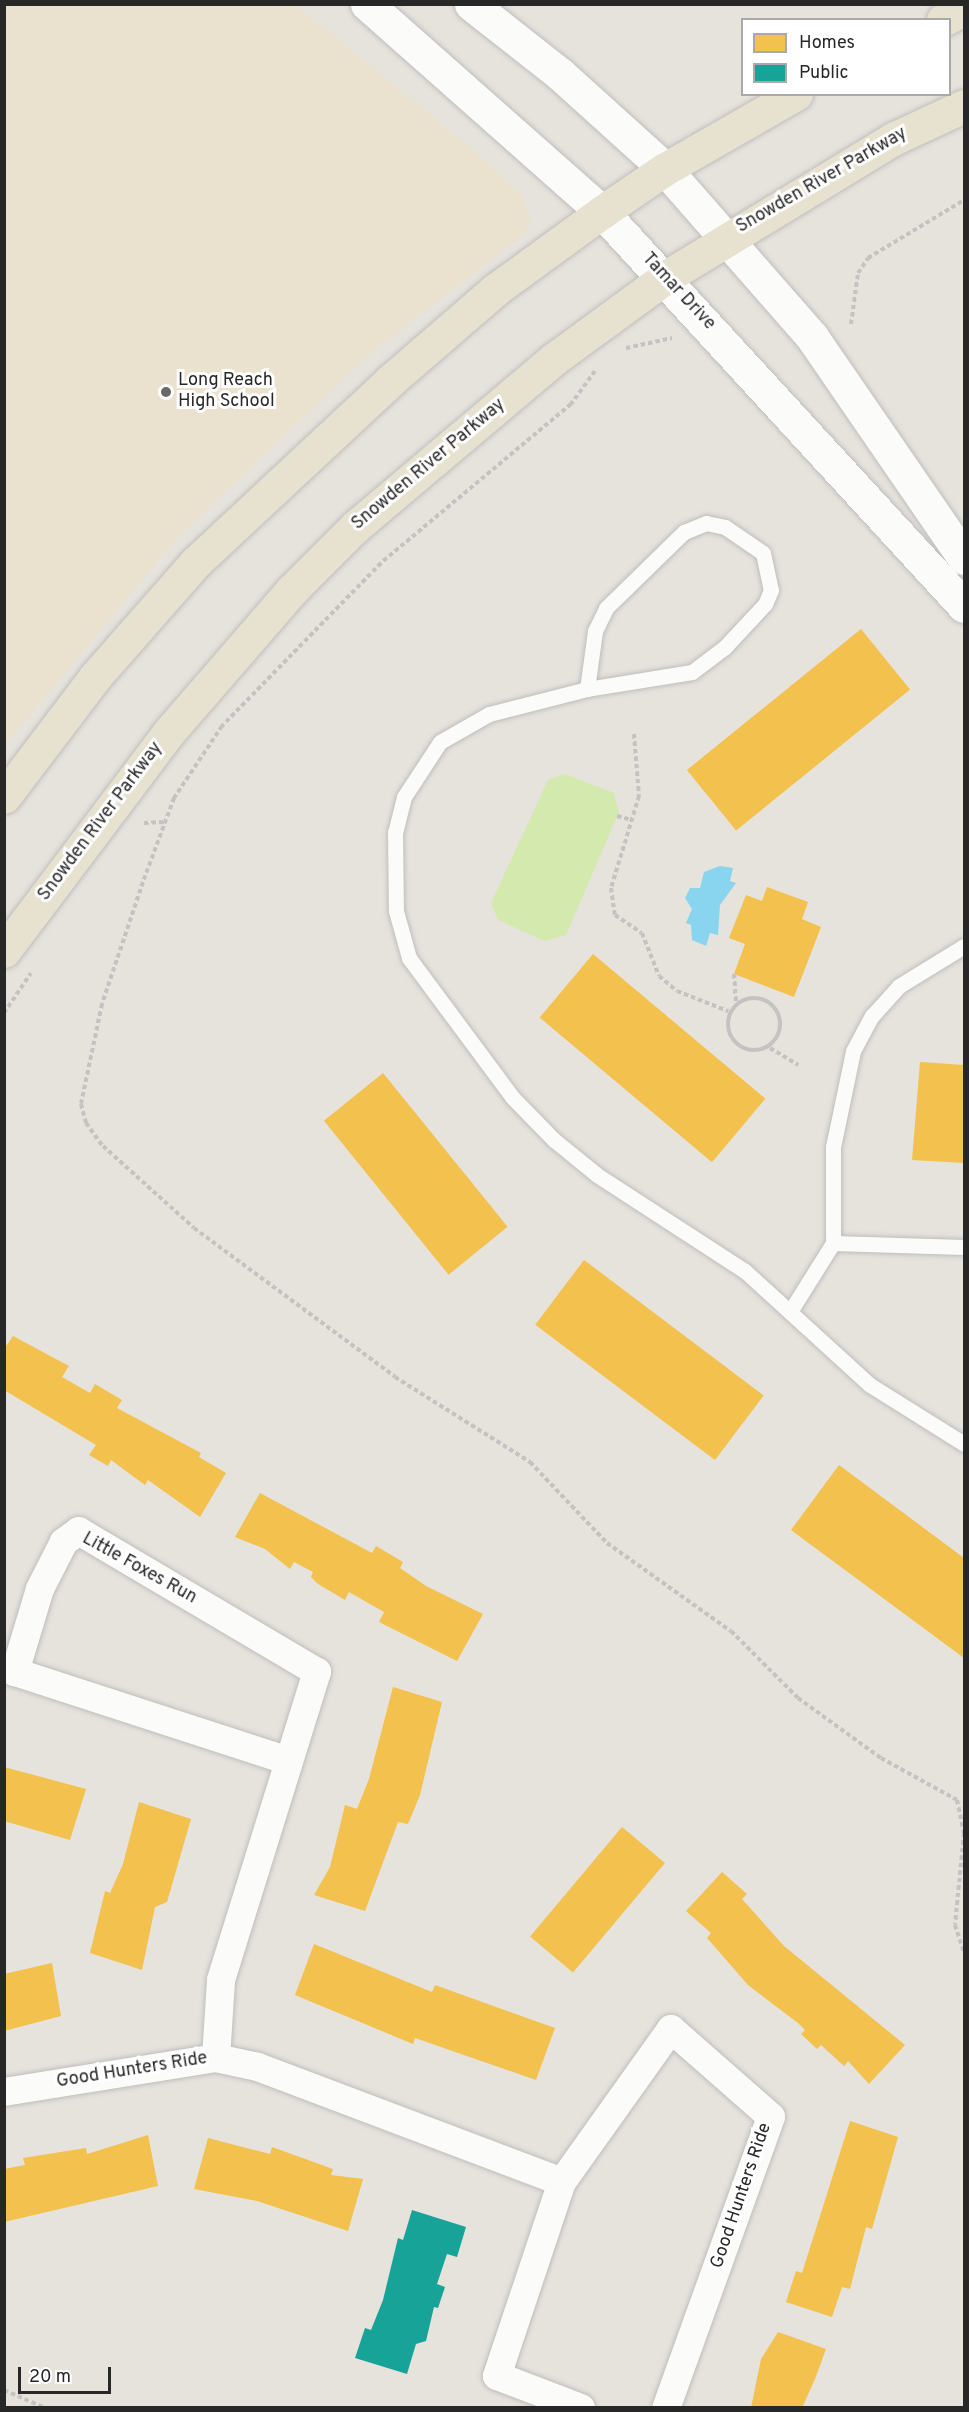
<!DOCTYPE html>
<html>
<head>
<meta charset="utf-8">
<style>
  body { margin:0 }
  #map { position:relative; width:969px; height:2412px; overflow:hidden; background:#e6e2dc; font-family:Overpass,sans-serif }
  div>[style] { position:absolute }
  .education>* { inset:0; background:#ebe1cf }
  .pitch>* { inset:0; background:#d4e9ae }
  .water>* { inset:0; background:#89d5ef }
  .homes>* { inset:0; background:#f2c14e; transform-origin:0 0 }
  .public>* { inset:0; background:#17a398 }
  .path>* { height:4px; margin-top:-2px; transform-origin:0; background:repeating-linear-gradient(90deg,#c4c3c2 0 4.5px,transparent 0 7.5px) }
  .path>.ring { margin:-2px; padding:0; box-sizing:content-box; background:none; border:4px solid #c4c3c2; border-radius:50% }
  .roads { filter:drop-shadow(0 0 2px #bfbebe) drop-shadow(0 0 2px #bfbebe) }
  .lane>* { height:15px; margin:-7.5px; padding:0 7.5px; transform-origin:7.5px; border-radius:7.5px; background:#fbfbfa }
  .street>* { height:28px; margin:-14px; padding:0 14px; transform-origin:14px; border-radius:14px; background:#fbfbfa }
  .secondary>* { height:33px; margin:-16.5px; padding:0 16.5px; transform-origin:16.5px; border-radius:16.5px; background:#fbfbfa }
  .primary>* { height:33px; margin:-16.5px; padding:0 16.5px; transform-origin:16.5px; border-radius:16.5px; background:#e7e1d0 }
  .dots>* { width:16px; height:16px; translate:-50% -50%; box-sizing:border-box; border:3px solid #fff; border-radius:50% }
  span { translate:-50% -50%; white-space:nowrap; text-align:center; line-height:1.15; -webkit-text-stroke:6px #fff; paint-order:stroke }
  .street-label { font-size:18px; color:#272727 }
  .poi-label { font-size:18px; color:#272727 }
  .left { translate:0 -50%; text-align:left }
  .frame { position:absolute; inset:0; border:6px solid #272727; pointer-events:none }
  .legend { position:absolute; left:741px; top:18px; width:210px; height:78px; box-sizing:border-box; background:#fff; border:2px solid #a9a9a9; margin:0; padding:8px 10px; list-style:none; font-size:18px; color:#272727 }
  .legend li { display:flex; align-items:center; gap:12px; height:30px }
  .legend b { width:30px; border:2px solid #a9a9a9 }
  .scale { position:absolute; left:18px; top:2367px; width:93px; height:27px; box-sizing:border-box; border:3px solid #272727; border-top:0; padding-left:8px; font-size:18px; line-height:21px; white-space:nowrap; color:#272727; -webkit-text-stroke:4px #fff; paint-order:stroke }
</style>
</head>
<body>
<div id="map">
  <div class="education">
    <div style="clip-path:polygon(5px 4px,296px 5px,489px 163px,520px 193px,531px 221px,526px 233px,370px 353px,176px 539px,5px 745px)"></div>
  </div>
  <div class="pitch">
    <div style="clip-path:polygon(565px 774px,614px 793px,619px 812px,566px 935px,545px 941px,498px 920px,491px 903px,548px 780px)"></div>
  </div>
  <div class="water">
    <div style="clip-path:polygon(720px 866px,733px 868px,730px 881px,736px 883px,720px 905px,718px 935px,710px 933px,706px 946px,692px 940px,691px 925px,686px 923px,692px 909px,685px 898px,690px 888px,700px 888px,704px 872px)"></div>
  </div>
  <div class="homes">
    <div style="left:861px;top:629px;width:78px;height:224px;rotate:51deg"></div>
    <div style="clip-path:polygon(767px 887px,808px 902px,802px 919px,821px 927px,794px 997px,734px 974px,745px 944px,729px 938px,746px 895px,762px 901px)"></div>
    <div style="left:593px;top:954px;width:225px;height:83px;rotate:40deg"></div>
    <div style="clip-path:polygon(920px 1062px,964px 1065px,964px 1163px,912px 1160px)"></div>
    <div style="left:383px;top:1073px;width:198px;height:76px;rotate:51deg"></div>
    <div style="left:584px;top:1260px;width:225px;height:81px;rotate:37deg"></div>
    <div style="clip-path:polygon(13px 1336px,69px 1366px,62px 1377px,90px 1393px,95px 1384px,122px 1400px,117px 1408px,201px 1453px,199px 1457px,226px 1473px,200px 1517px,148px 1480px,145px 1485px,111px 1460px,108px 1466px,89px 1455px,96px 1445px,4px 1390px,4px 1349px)"></div>
    <div style="clip-path:polygon(839px 1465px,964px 1558px,964px 1658px,791px 1530px)"></div>
    <div style="clip-path:polygon(260px 1493px,372px 1553px,376px 1546px,403px 1562px,400px 1568px,426px 1586px,483px 1614px,457px 1661px,379px 1622px,384px 1612px,349px 1592px,345px 1600px,318px 1584px,311px 1577px,313px 1572px,294px 1562px,290px 1569px,265px 1549px,235px 1537px)"></div>
    <div style="clip-path:polygon(393px 1687px,442px 1702px,420px 1795px,408px 1824px,398px 1822px,365px 1911px,314px 1895px,330px 1867px,345px 1805px,357px 1809px,369px 1779px)"></div>
    <div style="clip-path:polygon(4px 1767px,86px 1789px,70px 1840px,4px 1821px)"></div>
    <div style="clip-path:polygon(139px 1802px,191px 1819px,167px 1902px,155px 1907px,142px 1970px,90px 1953px,105px 1891px,110px 1893px,123px 1864px)"></div>
    <div style="left:622px;top:1827px;width:56px;height:143px;rotate:40deg"></div>
    <div style="clip-path:polygon(722px 1872px,747px 1894px,742px 1899px,784px 1946px,905px 2045px,869px 2084px,848px 2061px,844px 2066px,821px 2045px,817px 2049px,801px 2034px,805px 2030px,798px 2023px,748px 1985px,707px 1938px,711px 1933px,686px 1911px)"></div>
    <div style="clip-path:polygon(314px 1944px,432px 1992px,435px 1985px,555px 2028px,536px 2080px,415px 2038px,413px 2044px,295px 1995px)"></div>
    <div style="clip-path:polygon(52px 1963px,61px 2016px,4px 2031px,4px 1974px)"></div>
    <div style="clip-path:polygon(850px 2121px,898px 2137px,872px 2229px,866px 2227px,850px 2289px,842px 2287px,832px 2317px,786px 2302px,796px 2271px,802px 2273px)"></div>
    <div style="clip-path:polygon(148px 2135px,158px 2186px,4px 2222px,4px 2169px,25px 2165px,23px 2158px,86px 2148px,87px 2154px)"></div>
    <div style="clip-path:polygon(208px 2138px,270px 2154px,272px 2147px,333px 2169px,331px 2175px,363px 2179px,348px 2231px,257px 2201px,194px 2189px)"></div>
    <div style="clip-path:polygon(778px 2332px,826px 2349px,815px 2379px,802px 2408px,751px 2408px,761px 2359px)"></div>
  </div>
  <div class="public">
    <div style="clip-path:polygon(412px 2210px,466px 2227px,457px 2257px,447px 2254px,437px 2284px,445px 2287px,438px 2308px,434px 2307px,426px 2341px,416px 2344px,407px 2374px,355px 2358px,365px 2328px,371px 2330px,383px 2300px,398px 2238px,403px 2240px)"></div>
  </div>
  <div class="path">
    <div style="left:851px;top:324px;width:51px;rotate:-82.2deg"></div>
    <div style="left:858px;top:273px;width:18px;rotate:-56deg"></div>
    <div style="left:868px;top:258px;width:112px;rotate:-31.1deg"></div>
    <div style="left:626px;top:348px;width:47px;rotate:-12.3deg"></div>
    <div style="left:595px;top:371px;width:41px;rotate:126deg"></div>
    <div style="left:571px;top:404px;width:248px;rotate:140.1deg"></div>
    <div style="left:381px;top:563px;width:228px;rotate:134.3deg"></div>
    <div style="left:222px;top:726px;width:87px;rotate:123.7deg"></div>
    <div style="left:174px;top:798px;width:90px;rotate:110.3deg"></div>
    <div style="left:143px;top:882px;width:129px;rotate:108.6deg"></div>
    <div style="left:102px;top:1004px;width:102px;rotate:101.9deg"></div>
    <div style="left:81px;top:1104px;width:20px;rotate:75deg"></div>
    <div style="left:86px;top:1123px;width:29px;rotate:54deg"></div>
    <div style="left:103px;top:1146px;width:122px;rotate:42deg"></div>
    <div style="left:194px;top:1228px;width:250px;rotate:36.5deg"></div>
    <div style="left:395px;top:1377px;width:160px;rotate:32.2deg"></div>
    <div style="left:530px;top:1462px;width:112px;rotate:46.5deg"></div>
    <div style="left:607px;top:1543px;width:152px;rotate:35.4deg"></div>
    <div style="left:731px;top:1631px;width:95px;rotate:45deg"></div>
    <div style="left:798px;top:1698px;width:102px;rotate:35.9deg"></div>
    <div style="left:881px;top:1758px;width:87px;rotate:28.9deg"></div>
    <div style="left:957px;top:1800px;width:34px;rotate:78deg"></div>
    <div style="left:964px;top:1833px;width:92px;rotate:95.6deg"></div>
    <div style="left:955px;top:1925px;width:28px;rotate:72deg"></div>
    <div style="left:634px;top:734px;width:62px;rotate:85.4deg"></div>
    <div style="left:639px;top:796px;width:96px;rotate:106.9deg"></div>
    <div style="left:611px;top:888px;width:27px;rotate:82deg"></div>
    <div style="left:615px;top:915px;width:32px;rotate:34deg"></div>
    <div style="left:642px;top:933px;width:46px;rotate:68.4deg"></div>
    <div style="left:659px;top:976px;width:23px;rotate:40deg"></div>
    <div style="left:677px;top:991px;width:55px;rotate:21.4deg"></div>
    <div style="left:617px;top:816px;width:16px;rotate:15deg"></div>
    <div style="left:144px;top:823px;width:21px;rotate:-3deg"></div>
    <div style="left:734px;top:974px;width:28px;rotate:86deg"></div>
    <div class="ring" style="left:728px;top:998px;width:48px;height:48px"></div>
    <div style="left:4px;top:1013px;width:48px;rotate:-56deg"></div>
    <div style="left:770px;top:1048px;width:33px;rotate:31deg"></div>
    <div style="left:4px;top:2390px;width:45px;rotate:23.7deg"></div>
  </div>
  <div class="roads">
    <div class="lane">
      <div style="left:587px;top:689px;width:59px;rotate:-82.1deg"></div>
      <div style="left:595px;top:631px;width:25px;rotate:-64deg"></div>
      <div style="left:606px;top:608px;width:109px;rotate:-44.3deg"></div>
      <div style="left:684px;top:532px;width:24px;rotate:-22deg"></div>
      <div style="left:706px;top:523px;width:19px;rotate:12deg"></div>
      <div style="left:725px;top:527px;width:46px;rotate:34.4deg"></div>
      <div style="left:763px;top:553px;width:38px;rotate:78deg"></div>
      <div style="left:771px;top:590px;width:15px;rotate:113deg"></div>
      <div style="left:765px;top:604px;width:59px;rotate:132.9deg"></div>
      <div style="left:725px;top:647px;width:41px;rotate:142.9deg"></div>
      <div style="left:692px;top:672px;width:106px;rotate:170.8deg"></div>
      <div style="left:587px;top:689px;width:101px;rotate:165.7deg"></div>
      <div style="left:489px;top:714px;width:56px;rotate:150.3deg"></div>
      <div style="left:440px;top:742px;width:66px;rotate:123.2deg"></div>
      <div style="left:404px;top:797px;width:36px;rotate:104deg"></div>
      <div style="left:395px;top:832px;width:79px;rotate:89.3deg"></div>
      <div style="left:396px;top:911px;width:49px;rotate:74.5deg"></div>
      <div style="left:409px;top:958px;width:174px;rotate:53.4deg"></div>
      <div style="left:513px;top:1098px;width:59px;rotate:45.7deg"></div>
      <div style="left:554px;top:1140px;width:55px;rotate:39.1deg"></div>
      <div style="left:597px;top:1175px;width:176px;rotate:33deg"></div>
      <div style="left:745px;top:1271px;width:169px;rotate:42.4deg"></div>
      <div style="left:870px;top:1385px;width:111px;rotate:32.1deg"></div>
      <div style="left:833px;top:1243px;width:131px;rotate:1.7deg"></div>
      <div style="left:791px;top:1310px;width:79px;rotate:-57.9deg"></div>
      <div style="left:833px;top:1243px;width:96px;rotate:-90deg"></div>
      <div style="left:833px;top:1147px;width:98px;rotate:-78.2deg"></div>
      <div style="left:853px;top:1051px;width:40px;rotate:-62deg"></div>
      <div style="left:872px;top:1016px;width:40px;rotate:-48deg"></div>
      <div style="left:899px;top:986px;width:76px;rotate:-31.6deg"></div>
    </div>
    <div class="street">
      <div style="left:216px;top:2058px;width:78px;rotate:-86.3deg"></div>
      <div style="left:221px;top:1980px;width:323px;rotate:-72.7deg"></div>
      <div style="left:317px;top:1672px;width:277px;rotate:-149.4deg"></div>
      <div style="left:79px;top:1531px;width:19px;rotate:144deg"></div>
      <div style="left:64px;top:1542px;width:53px;rotate:117.1deg"></div>
      <div style="left:40px;top:1589px;width:87px;rotate:106.8deg"></div>
      <div style="left:15px;top:1672px;width:288px;rotate:18deg"></div>
      <div style="left:4px;top:2092px;width:215px;rotate:-9.1deg"></div>
      <div style="left:216px;top:2058px;width:43px;rotate:12.1deg"></div>
      <div style="left:258px;top:2067px;width:325px;rotate:20.7deg"></div>
      <div style="left:581px;top:2408px;width:90px;rotate:-159.1deg"></div>
      <div style="left:497px;top:2376px;width:205px;rotate:-71.5deg"></div>
      <div style="left:562px;top:2182px;width:188px;rotate:-54.5deg"></div>
      <div style="left:671px;top:2029px;width:133px;rotate:41.3deg"></div>
      <div style="left:771px;top:2117px;width:309px;rotate:109.8deg"></div>
    </div>
    <div class="secondary">
      <div style="left:367px;top:4px;width:314px;rotate:41.5deg"></div>
      <div style="left:602px;top:212px;width:535px;rotate:47.42deg"></div>
      <div style="left:471px;top:4px;width:113px;rotate:38.2deg"></div>
      <div style="left:560px;top:74px;width:142px;rotate:42.1deg"></div>
      <div style="left:665px;top:169px;width:223px;rotate:48.8deg"></div>
      <div style="left:812px;top:337px;width:268px;rotate:55.5deg"></div>
    </div>
    <div class="primary">
      <div style="left:943px;top:20px;width:24px;rotate:-28deg"></div>
      <div style="left:4px;top:797px;width:151px;rotate:-52.8deg"></div>
      <div style="left:95px;top:677px;width:152px;rotate:-48.7deg"></div>
      <div style="left:195px;top:563px;width:267px;rotate:-43deg"></div>
      <div style="left:390px;top:381px;width:139px;rotate:-40.9deg"></div>
      <div style="left:495px;top:290px;width:132px;rotate:-36.1deg"></div>
      <div style="left:602px;top:212px;width:76px;rotate:-34.3deg"></div>
      <div style="left:665px;top:169px;width:151px;rotate:-29.8deg"></div>
      <div style="left:4px;top:951px;width:274px;rotate:-53deg"></div>
      <div style="left:169px;top:732px;width:188px;rotate:-49.1deg"></div>
      <div style="left:292px;top:590px;width:89px;rotate:-45deg"></div>
      <div style="left:355px;top:527px;width:260px;rotate:-40.2deg"></div>
      <div style="left:554px;top:359px;width:139px;rotate:-36.2deg"></div>
      <div style="left:666px;top:277px;width:268px;rotate:-31.3deg"></div>
      <div style="left:895px;top:138px;width:76px;rotate:-24.9deg"></div>
    </div>
  </div>
  <div class="dots">
    <div style="left:166px;top:392px;background:#6a6866"></div>
  </div>
  <div class="street-label">
    <span style="left:822px;top:181px;rotate:-30deg">Snowden River Parkway</span>
    <span style="left:678px;top:292px;rotate:47deg">Tamar Drive</span>
    <span style="left:429px;top:465px;rotate:-40deg">Snowden River Parkway</span>
    <span style="left:101px;top:822px;rotate:-53deg">Snowden River Parkway</span>
    <span style="left:139px;top:1569px;rotate:29deg">Little Foxes Run</span>
    <span style="left:132px;top:2071px;rotate:-9deg">Good Hunters Ride</span>
    <span style="left:742px;top:2196px;rotate:-71deg">Good Hunters Ride</span>
  </div>
  <div class="poi-label">
    <span class="left" style="left:178px;top:392px">Long Reach<br>High School</span>
  </div>
  <div class="frame"></div>
  <ul class="legend">
  <li><b style="height:16px;background:#f2c14e"></b>Homes</li>
  <li><b style="height:16px;background:#17a398"></b>Public</li>
  </ul>
  <div class="scale">20 m</div>
</div>
</body>
</html>
